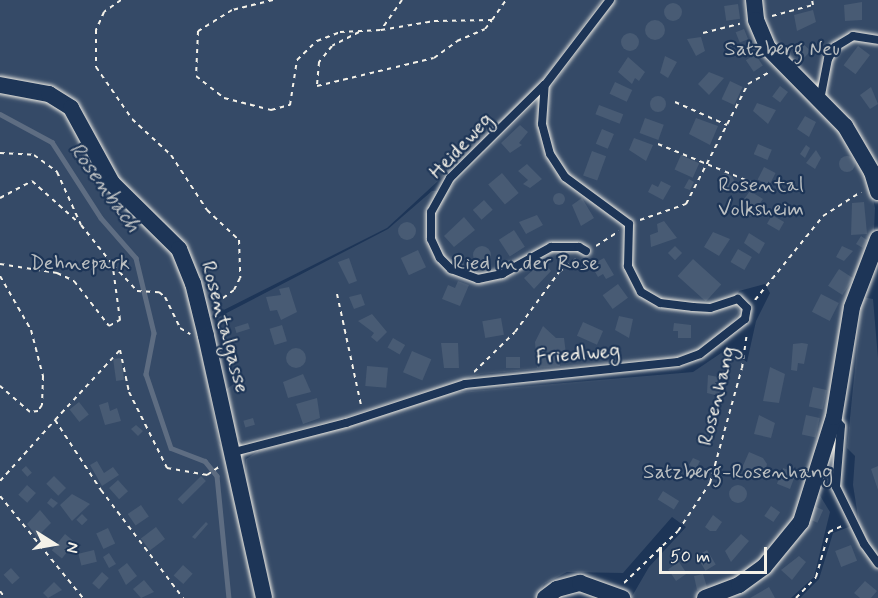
<!DOCTYPE html>
<html>
<head>
<meta charset="utf-8">
<style>
  body { margin:0 }
  #map { position:relative; width:878px; height:598px; overflow:hidden; background:#1d3557; font-family:Mynerve,sans-serif }
  div>[style] { position:absolute }
  .green>* { inset:0; background:#354a67 }
  .stream>* { height:4.5px; margin:-2.25px; padding:0 2.25px; transform-origin:2.25px; border-radius:2.25px; background:#5e6d82 }
  .building>* { inset:0; background:#485b74; transform-origin:0 0 }
  .round { border-radius:50% }
  .path>* { height:2px; margin-top:-1px; transform-origin:0; background:repeating-linear-gradient(90deg,#f4f1e8 0 4.5px,transparent 0 9px) }
  .roads { filter:drop-shadow(0 0 2px #f4f1e8) drop-shadow(0 0 2px #f4f1e8) }
  .lane>* { height:8px; margin:-4px; padding:0 4px; transform-origin:4px; border-radius:4px; background:#1d3557 }
  .street>* { height:16px; margin:-8px; padding:0 8px; transform-origin:8px; border-radius:8px; background:#1d3557 }
  span { translate:-50% -50%; white-space:nowrap; text-align:center; line-height:1.15; -webkit-text-stroke:4.5px #1d3557; paint-order:stroke }
  .park-label { font-size:21px; color:#bbbfc1 }
  .street-label { font-size:21px; color:#f4f1e8 }
  .water-label { font-size:22px; color:#c0c3c4; font-style:italic }
  .north { position:absolute; left:24px; top:514px; width:60px; height:60px; -webkit-text-stroke:4px #1d3557; paint-order:stroke; rotate:101deg; font-size:16px; font-weight:700; line-height:24px; text-align:center; color:#f4f1e8 }
  .north::after { content:''; display:block; margin:auto; width:21px; height:27px; background:#f4f1e8; clip-path:polygon(50% 0,100% 100%,50% 72%,0 100%) }
  .scale { position:absolute; left:659px; top:547px; width:108px; height:27px; box-sizing:border-box; border:3px solid #f4f1e8; border-top:0; padding-left:8px; font-size:18px; line-height:21px; white-space:nowrap; color:#f4f1e8; -webkit-text-stroke:4px #1d3557; paint-order:stroke }
</style>
</head>
<body>
<div id="map">
  <div class="green">
    <div style="clip-path:polygon(0 0,602px 0,544px 78px,502px 122px,387px 228px,196px 324px,219px 443px,229px 456px,259px 598px,0 598px)"></div>
    <div style="clip-path:polygon(615px 0,878px 0,878px 174px,845px 138px,868px 177px,875px 208px,874px 230px,810px 479px,830px 512px,814px 577px,791px 598px,631px 598px,649px 567px,686px 527px,672px 517px,623px 573px,567px 572px,544px 584px,536px 598px,271px 598px,246px 484px,246px 459px,257px 452px,448px 393px,693px 372px,727px 349px,747px 362px,756px 321px,770px 293px,765px 284px,739px 291px,734px 303px,740px 312px,733px 322px,698px 350px,677px 357px,481px 374px,339px 419px,243px 443px,236px 436px,223px 392px,236px 382px,233px 371px,229px 372px,217px 318px,388px 229px,432px 191px,448px 190px,552px 86px)"></div>
    <div style="clip-path:polygon(862px 297px,873px 299px,878px 358px,878px 598px,800px 598px,819px 579px,833px 533px,859px 523px,853px 485px,855px 456px,847px 448px)"></div>
  </div>
  <div class="stream">
    <div style="left:0;top:114px;width:59px;rotate:28.3deg"></div>
    <div style="left:52px;top:142px;width:90px;rotate:57.2deg"></div>
    <div style="left:101px;top:218px;width:53px;rotate:48.8deg"></div>
    <div style="left:136px;top:258px;width:77px;rotate:76.5deg"></div>
    <div style="left:154px;top:333px;width:42px;rotate:101deg"></div>
    <div style="left:146px;top:374px;width:78px;rotate:71.3deg"></div>
    <div style="left:171px;top:448px;width:36px;rotate:21deg"></div>
    <div style="left:205px;top:461px;width:19px;rotate:51deg"></div>
    <div style="left:217px;top:476px;width:123px;rotate:84.4deg"></div>
  </div>
  <div class="building">
    <div style="clip-path:polygon(862px 2px,862px 20px,845px 21px,844px 5px)"></div>
    <div class="round" style="left:664px;top:3px;width:18px;height:18px"></div>
    <div style="left:738px;top:4px;width:15px;height:14px;rotate:82deg"></div>
    <div style="clip-path:polygon(813px 10px,816px 22px,797px 31px,794px 15px)"></div>
    <div class="round" style="left:645px;top:20px;width:20px;height:20px"></div>
    <div style="left:744px;top:29px;width:11px;height:9px;rotate:68deg"></div>
    <div class="round" style="left:621px;top:33px;width:18px;height:18px"></div>
    <div style="clip-path:polygon(701px 37px,705px 51px,696px 56px,687px 39px)"></div>
    <div style="left:801px;top:42px;width:13px;height:13px;rotate:42deg"></div>
    <div style="left:858px;top:46px;width:15px;height:24px;rotate:37deg"></div>
    <div style="left:755px;top:54px;width:14px;height:11px;rotate:56deg"></div>
    <div style="clip-path:polygon(665px 56px,677px 62px,668px 78px,660px 73px)"></div>
    <div style="clip-path:polygon(628px 57px,645px 72px,639px 81px,635px 78px,632px 84px,618px 72px)"></div>
    <div style="clip-path:polygon(709px 72px,724px 78px,709px 95px,698px 84px)"></div>
    <div style="left:730px;top:81px;width:14px;height:20px;rotate:25deg"></div>
    <div style="left:615px;top:82px;width:19px;height:13px;rotate:25deg"></div>
    <div style="left:780px;top:86px;width:10px;height:13px;rotate:37deg"></div>
    <div style="clip-path:polygon(871px 87px,878px 104px,870px 109px,860px 95px)"></div>
    <div class="round" style="left:650px;top:96px;width:16px;height:16px"></div>
    <div style="clip-path:polygon(757px 103px,776px 110px,768px 124px,753px 111px)"></div>
    <div style="left:599px;top:105px;width:26px;height:10px;rotate:21deg"></div>
    <div style="clip-path:polygon(805px 116px,816px 122px,809px 137px,797px 129px)"></div>
    <div style="left:645px;top:118px;width:20px;height:16px;rotate:20deg"></div>
    <div style="clip-path:polygon(696px 118px,718px 126px,710px 145px,689px 134px)"></div>
    <div style="clip-path:polygon(520px 125px,528px 132px,519px 143px,522px 145px,510px 153px,501px 143px)"></div>
    <div style="left:602px;top:129px;width:13px;height:16px;rotate:23deg"></div>
    <div style="clip-path:polygon(634px 138px,653px 145px,646px 161px,629px 150px)"></div>
    <div style="left:758px;top:144px;width:15px;height:11px;rotate:23deg"></div>
    <div style="clip-path:polygon(806px 145px,810px 148px,805px 158px,800px 154px)"></div>
    <div style="clip-path:polygon(816px 150px,821px 158px,815px 169px,806px 163px)"></div>
    <div style="left:592px;top:151px;width:15px;height:26px;rotate:20deg"></div>
    <div style="left:681px;top:155px;width:20px;height:16px;rotate:24deg"></div>
    <div class="round" style="left:839px;top:156px;width:16px;height:16px"></div>
    <div style="clip-path:polygon(527px 164px,542px 179px,530px 188px,523px 184px,528px 180px,518px 171px)"></div>
    <div style="left:764px;top:167px;width:13px;height:14px;rotate:27deg"></div>
    <div style="left:502px;top:173px;width:26px;height:18px;rotate:50deg"></div>
    <div class="round" style="left:718px;top:174px;width:16px;height:16px"></div>
    <div style="clip-path:polygon(689px 179px,694px 182px,690px 190px,684px 188px)"></div>
    <div style="clip-path:polygon(661px 181px,671px 186px,663px 200px,648px 192px,652px 184px,658px 187px)"></div>
    <div style="clip-path:polygon(750px 191px,763px 199px,750px 217px,740px 211px,744px 205px,741px 203px)"></div>
    <div class="round" style="left:553px;top:193px;width:12px;height:12px"></div>
    <div style="clip-path:polygon(582px 198px,594px 218px,581px 226px,572px 205px)"></div>
    <div style="left:484px;top:200px;width:13px;height:15px;rotate:48deg"></div>
    <div style="clip-path:polygon(864px 202px,867px 234px,851px 235px,852px 203px)"></div>
    <div style="clip-path:polygon(537px 215px,543px 225px,526px 234px,519px 222px)"></div>
    <div style="left:772px;top:215px;width:14px;height:10px;rotate:30deg"></div>
    <div style="clip-path:polygon(464px 217px,475px 230px,454px 247px,444px 236px)"></div>
    <div style="clip-path:polygon(664px 221px,677px 238px,651px 247px,650px 235px,658px 232px,657px 224px)"></div>
    <div class="round" style="left:398px;top:222px;width:18px;height:18px"></div>
    <div style="left:514px;top:230px;width:20px;height:18px;rotate:57deg"></div>
    <div style="clip-path:polygon(713px 232px,730px 239px,719px 256px,704px 247px)"></div>
    <div style="clip-path:polygon(749px 233px,765px 243px,759px 254px,744px 243px)"></div>
    <div style="clip-path:polygon(861px 236px,867px 240px,863px 248px,856px 244px)"></div>
    <div style="left:675px;top:246px;width:10px;height:10px;rotate:45deg"></div>
    <div style="clip-path:polygon(842px 246px,853px 251px,844px 261px,836px 257px)"></div>
    <div class="round" style="left:473px;top:246px;width:18px;height:18px"></div>
    <div style="left:738px;top:249px;width:16px;height:15px;rotate:30deg"></div>
    <div style="left:418px;top:250px;width:19px;height:19px;rotate:65deg"></div>
    <div style="clip-path:polygon(540px 257px,551px 271px,534px 289px,524px 278px,532px 271px,528px 267px)"></div>
    <div style="clip-path:polygon(349px 258px,357px 281px,349px 284px,338px 262px)"></div>
    <div style="clip-path:polygon(604px 258px,614px 275px,606px 279px,603px 274px,598px 277px,591px 265px)"></div>
    <div style="left:693px;top:259px;width:38px;height:23px;rotate:42deg"></div>
    <div style="left:839px;top:269px;width:17px;height:20px;rotate:33deg"></div>
    <div style="clip-path:polygon(458px 281px,469px 285px,460px 306px,442px 299px,448px 285px,455px 288px)"></div>
    <div style="left:618px;top:284px;width:17px;height:19px;rotate:54deg"></div>
    <div style="clip-path:polygon(289px 287px,297px 312px,281px 320px,277px 310px,270px 311px,266px 297px,281px 295px,279px 289px)"></div>
    <div style="clip-path:polygon(361px 294px,365px 305px,354px 309px,349px 297px)"></div>
    <div style="left:821px;top:294px;width:20px;height:20px;rotate:27deg"></div>
    <div style="clip-path:polygon(372px 314px,387px 332px,377px 342px,371px 337px,374px 333px,358px 321px)"></div>
    <div style="clip-path:polygon(619px 316px,633px 319px,629px 338px,615px 330px)"></div>
    <div style="left:501px;top:318px;width:17px;height:19px;rotate:80deg"></div>
    <div style="left:583px;top:322px;width:22px;height:15px;rotate:24deg"></div>
    <div style="left:248px;top:323px;width:6px;height:14px;rotate:72deg"></div>
    <div style="clip-path:polygon(674px 323px,691px 325px,691px 338px,678px 338px,678px 331px,673px 331px)"></div>
    <div style="left:282px;top:325px;width:17px;height:13px;rotate:73deg"></div>
    <div style="clip-path:polygon(543px 326px,556px 338px,564px 338px,566px 354px,559px 355px,560px 366px,537px 368px,535px 342px)"></div>
    <div style="left:393px;top:338px;width:14px;height:11px;rotate:30deg"></div>
    <div style="clip-path:polygon(441px 343px,458px 343px,459px 368px,444px 368px)"></div>
    <div style="clip-path:polygon(802px 343px,808px 344px,804px 364px,798px 363px,797px 371px,791px 370px,793px 344px)"></div>
    <div class="round" style="left:286px;top:348px;width:20px;height:20px"></div>
    <div style="left:412px;top:351px;width:21px;height:23px;rotate:23deg"></div>
    <div style="left:506px;top:357px;width:14px;height:11px"></div>
    <div style="left:121px;top:358px;width:22px;height:8px;rotate:82deg"></div>
    <div style="left:367px;top:366px;width:21px;height:20px;rotate:5deg"></div>
    <div style="clip-path:polygon(770px 367px,785px 374px,779px 403px,763px 401px)"></div>
    <div style="clip-path:polygon(303px 374px,311px 392px,288px 398px,283px 382px)"></div>
    <div style="clip-path:polygon(708px 375px,723px 378px,719px 396px,707px 393px)"></div>
    <div style="left:813px;top:387px;width:14px;height:20px;rotate:12deg"></div>
    <div style="clip-path:polygon(317px 398px,320px 418px,303px 424px,296px 404px)"></div>
    <div style="left:79px;top:402px;width:16px;height:12px;rotate:52deg"></div>
    <div style="clip-path:polygon(108px 402px,110px 411px,117px 408px,121px 421px,105px 425px,99px 405px)"></div>
    <div style="clip-path:polygon(759px 415px,775px 423px,771px 438px,754px 434px)"></div>
    <div style="left:806px;top:415px;width:14px;height:20px;rotate:12deg"></div>
    <div style="left:253px;top:418px;width:7px;height:10px;rotate:74deg"></div>
    <div style="clip-path:polygon(136px 425px,143px 431px,138px 436px,131px 429px)"></div>
    <div style="clip-path:polygon(749px 452px,763px 458px,767px 464px,765px 472px,758px 468px,754px 476px,745px 472px,742px 468px)"></div>
    <div style="clip-path:polygon(693px 458px,700px 461px,696px 469px,689px 465px)"></div>
    <div style="clip-path:polygon(97px 461px,104px 473px,113px 467px,119px 475px,102px 486px,90px 465px)"></div>
    <div style="left:26px;top:466px;width:9px;height:6px;rotate:49deg"></div>
    <div style="clip-path:polygon(878px 466px,878px 490px,871px 469px)"></div>
    <div style="left:783px;top:468px;width:14px;height:17px;rotate:21deg"></div>
    <div style="left:54px;top:476px;width:17px;height:11px;rotate:45deg"></div>
    <div style="left:201px;top:476px;width:7px;height:33px;rotate:45deg"></div>
    <div style="left:118px;top:480px;width:15px;height:12px;rotate:48deg"></div>
    <div class="round" style="left:729px;top:485px;width:18px;height:18px"></div>
    <div style="left:27px;top:485px;width:12px;height:13px;rotate:42deg"></div>
    <div style="left:663px;top:491px;width:19px;height:10px;rotate:32deg"></div>
    <div style="clip-path:polygon(72px 494px,90px 504px,72px 521px,60px 505px)"></div>
    <div style="clip-path:polygon(51px 498px,58px 503px,53px 508px,47px 503px)"></div>
    <div style="left:141px;top:505px;width:14px;height:16px;rotate:56deg"></div>
    <div style="left:771px;top:506px;width:11px;height:12px;rotate:34deg"></div>
    <div style="left:814px;top:506px;width:10px;height:14px;rotate:24deg"></div>
    <div style="clip-path:polygon(40px 510px,51px 523px,37px 537px,27px 524px)"></div>
    <div style="left:82px;top:514px;width:8px;height:8px;rotate:45deg"></div>
    <div style="clip-path:polygon(713px 515px,722px 522px,716px 531px,710px 531px,705px 527px)"></div>
    <div style="clip-path:polygon(206px 522px,208px 524px,195px 539px,192px 537px)"></div>
    <div style="left:156px;top:527px;width:15px;height:19px;rotate:53deg"></div>
    <div style="left:108px;top:528px;width:17px;height:13px;rotate:65deg"></div>
    <div style="left:65px;top:534px;width:13px;height:21px;rotate:39deg"></div>
    <div style="clip-path:polygon(741px 534px,749px 541px,731px 562px,725px 551px)"></div>
    <div style="left:851px;top:545px;width:17px;height:17px;rotate:69deg"></div>
    <div style="left:94px;top:550px;width:12px;height:16px;rotate:76deg"></div>
    <div style="left:707px;top:550px;width:17px;height:12px;rotate:59deg"></div>
    <div style="clip-path:polygon(109px 553px,116px 564px,109px 568px,103px 557px)"></div>
    <div style="clip-path:polygon(799px 556px,806px 562px,792px 580px,781px 570px)"></div>
    <div style="left:679px;top:562px;width:14px;height:13px;rotate:56deg"></div>
    <div style="clip-path:polygon(127px 563px,137px 576px,126px 585px,118px 570px)"></div>
    <div style="left:183px;top:565px;width:13px;height:14px;rotate:42deg"></div>
    <div style="left:11px;top:568px;width:13px;height:10px;rotate:48deg"></div>
    <div style="left:102px;top:572px;width:9px;height:15px;rotate:41deg"></div>
    <div style="clip-path:polygon(703px 574px,707px 587px,697px 590px,694px 576px)"></div>
    <div style="clip-path:polygon(144px 580px,154px 592px,141px 598px,133px 589px)"></div>
    <div style="clip-path:polygon(865px 581px,877px 591px,871px 598px,860px 598px,854px 593px)"></div>
    <div style="clip-path:polygon(54px 582px,62px 590px,48px 598px,43px 593px)"></div>
    <div style="clip-path:polygon(769px 587px,775px 598px,750px 598px)"></div>
  </div>
  <div class="path">
    <div style="left:121px;top:0;width:21px;rotate:145deg"></div>
    <div style="left:104px;top:12px;width:20px;rotate:114deg"></div>
    <div style="left:96px;top:30px;width:37px;rotate:90deg"></div>
    <div style="left:96px;top:67px;width:63px;rotate:55.3deg"></div>
    <div style="left:132px;top:119px;width:53px;rotate:42.7deg"></div>
    <div style="left:171px;top:155px;width:66px;rotate:56.8deg"></div>
    <div style="left:207px;top:210px;width:44px;rotate:43.2deg"></div>
    <div style="left:239px;top:240px;width:38px;rotate:88deg"></div>
    <div style="left:240px;top:278px;width:13px;rotate:117deg"></div>
    <div style="left:234px;top:290px;width:24px;rotate:144deg"></div>
    <div style="left:273px;top:0;width:42px;rotate:166.3deg"></div>
    <div style="left:232px;top:10px;width:40px;rotate:148deg"></div>
    <div style="left:198px;top:31px;width:45px;rotate:92.5deg"></div>
    <div style="left:196px;top:76px;width:36px;rotate:38deg"></div>
    <div style="left:224px;top:98px;width:49px;rotate:14.3deg"></div>
    <div style="left:271px;top:110px;width:20px;rotate:-15deg"></div>
    <div style="left:290px;top:105px;width:46px;rotate:-81.2deg"></div>
    <div style="left:297px;top:60px;width:28px;rotate:-44deg"></div>
    <div style="left:317px;top:41px;width:25px;rotate:-21deg"></div>
    <div style="left:340px;top:32px;width:41px;rotate:-2.8deg"></div>
    <div style="left:402px;top:0;width:37px;rotate:125deg"></div>
    <div style="left:381px;top:30px;width:54px;rotate:-9.6deg"></div>
    <div style="left:434px;top:21px;width:58px;rotate:-1deg"></div>
    <div style="left:492px;top:20px;width:24px;rotate:-55deg"></div>
    <div style="left:772px;top:16px;width:42px;rotate:-15deg"></div>
    <div style="left:813px;top:5px;width:5px;rotate:-101deg"></div>
    <div style="left:359px;top:32px;width:30px;rotate:153deg"></div>
    <div style="left:332px;top:46px;width:21px;rotate:129deg"></div>
    <div style="left:319px;top:62px;width:24px;rotate:95deg"></div>
    <div style="left:317px;top:86px;width:120px;rotate:-13.5deg"></div>
    <div style="left:434px;top:58px;width:29px;rotate:-36deg"></div>
    <div style="left:457px;top:41px;width:30px;rotate:-23deg"></div>
    <div style="left:485px;top:29px;width:11px;rotate:-52deg"></div>
    <div style="left:703px;top:33px;width:38px;rotate:-14deg"></div>
    <div style="left:675px;top:102px;width:57px;rotate:23.9deg"></div>
    <div style="left:658px;top:144px;width:126px;rotate:22.3deg"></div>
    <div style="left:0;top:153px;width:34px;rotate:3deg"></div>
    <div style="left:34px;top:155px;width:29px;rotate:36deg"></div>
    <div style="left:57px;top:172px;width:58px;rotate:65.6deg"></div>
    <div style="left:81px;top:225px;width:51px;rotate:51.3deg"></div>
    <div style="left:113px;top:265px;width:35px;rotate:47deg"></div>
    <div style="left:137px;top:291px;width:22px;rotate:3deg"></div>
    <div style="left:159px;top:292px;width:8px;rotate:40deg"></div>
    <div style="left:165px;top:297px;width:34px;rotate:64deg"></div>
    <div style="left:180px;top:328px;width:12px;rotate:31deg"></div>
    <div style="left:0;top:198px;width:36px;rotate:-28deg"></div>
    <div style="left:32px;top:181px;width:63px;rotate:41.8deg"></div>
    <div style="left:640px;top:220px;width:49px;rotate:-19.2deg"></div>
    <div style="left:686px;top:204px;width:135px;rotate:-62.7deg"></div>
    <div style="left:748px;top:84px;width:26px;rotate:-29deg"></div>
    <div style="left:596px;top:246px;width:27px;rotate:-33deg"></div>
    <div style="left:0;top:264px;width:58px;rotate:9deg"></div>
    <div style="left:57px;top:273px;width:19px;rotate:25deg"></div>
    <div style="left:74px;top:281px;width:57px;rotate:52.1deg"></div>
    <div style="left:109px;top:326px;width:13px;rotate:-29deg"></div>
    <div style="left:120px;top:320px;width:52px;rotate:-97.7deg"></div>
    <div style="left:0;top:276px;width:62px;rotate:60.1deg"></div>
    <div style="left:31px;top:330px;width:48px;rotate:75.4deg"></div>
    <div style="left:43px;top:376px;width:29px;rotate:92deg"></div>
    <div style="left:42px;top:405px;width:7px;rotate:124deg"></div>
    <div style="left:38px;top:411px;width:8px;rotate:173deg"></div>
    <div style="left:30px;top:412px;width:40px;rotate:-139deg"></div>
    <div style="left:337px;top:294px;width:114px;rotate:77.8deg"></div>
    <div style="left:755px;top:300px;width:108px;rotate:-51deg"></div>
    <div style="left:823px;top:216px;width:45px;rotate:-32.3deg"></div>
    <div style="left:474px;top:372px;width:57px;rotate:-44.3deg"></div>
    <div style="left:515px;top:332px;width:74px;rotate:-53.7deg"></div>
    <div style="left:559px;top:272px;width:21px;rotate:-37deg"></div>
    <div style="left:55px;top:420px;width:96px;rotate:-47.1deg"></div>
    <div style="left:120px;top:350px;width:43px;rotate:77.9deg"></div>
    <div style="left:129px;top:392px;width:85px;rotate:63.4deg"></div>
    <div style="left:167px;top:468px;width:41px;rotate:9.9deg"></div>
    <div style="left:207px;top:475px;width:14px;rotate:-34deg"></div>
    <div style="left:0;top:481px;width:82px;rotate:-48deg"></div>
    <div style="left:55px;top:420px;width:84px;rotate:56.7deg"></div>
    <div style="left:101px;top:490px;width:136px;rotate:52.8deg"></div>
    <div style="left:0;top:496px;width:132px;rotate:50.9deg"></div>
    <div style="left:624px;top:583px;width:75px;rotate:-43.9deg"></div>
    <div style="left:678px;top:531px;width:58px;rotate:-56.3deg"></div>
    <div style="left:710px;top:483px;width:119px;rotate:-74.5deg"></div>
    <div style="left:742px;top:368px;width:36px;rotate:-82deg"></div>
    <div style="left:0;top:591px;width:9px;rotate:54deg"></div>
    <div style="left:796px;top:598px;width:29px;rotate:-46deg"></div>
    <div style="left:816px;top:577px;width:47px;rotate:-73.9deg"></div>
    <div style="left:829px;top:532px;width:14px;rotate:-25deg"></div>
  </div>
  <div class="roads">
    <div class="lane">
      <div style="left:544px;top:85px;width:132px;rotate:135.3deg"></div>
      <div style="left:450px;top:178px;width:39px;rotate:119deg"></div>
      <div style="left:431px;top:212px;width:27px;rotate:90deg"></div>
      <div style="left:431px;top:239px;width:21px;rotate:65deg"></div>
      <div style="left:440px;top:258px;width:16px;rotate:45deg"></div>
      <div style="left:451px;top:269px;width:29px;rotate:20deg"></div>
      <div style="left:478px;top:279px;width:25px;rotate:-12deg"></div>
      <div style="left:502px;top:274px;width:56px;rotate:-28.9deg"></div>
      <div style="left:551px;top:247px;width:28px"></div>
      <div style="left:579px;top:247px;width:8px;rotate:30deg"></div>
      <div style="left:820px;top:100px;width:42px;rotate:-79deg"></div>
      <div style="left:828px;top:59px;width:14px;rotate:-60deg"></div>
      <div style="left:835px;top:47px;width:21px;rotate:-31deg"></div>
      <div style="left:853px;top:36px;width:25px;rotate:9deg"></div>
      <div style="left:834px;top:417px;width:11px;rotate:52deg"></div>
      <div style="left:841px;top:426px;width:61px;rotate:94.7deg"></div>
      <div style="left:836px;top:487px;width:64px;rotate:63.8deg"></div>
      <div style="left:864px;top:544px;width:24px;rotate:54deg"></div>
      <div style="left:234px;top:452px;width:116px;rotate:-14.5deg"></div>
      <div style="left:346px;top:423px;width:125px;rotate:-18.1deg"></div>
      <div style="left:465px;top:384px;width:214px;rotate:-5.9deg"></div>
      <div style="left:678px;top:362px;width:23px;rotate:-20deg"></div>
      <div style="left:700px;top:354px;width:57px;rotate:-37.9deg"></div>
      <div style="left:745px;top:319px;width:11px;rotate:-80deg"></div>
      <div style="left:747px;top:308px;width:13px;rotate:-135deg"></div>
      <div style="left:738px;top:299px;width:29px;rotate:162deg"></div>
      <div style="left:710px;top:308px;width:17px;rotate:-177deg"></div>
      <div style="left:693px;top:307px;width:33px;rotate:-173deg"></div>
      <div style="left:660px;top:303px;width:22px;rotate:-150deg"></div>
      <div style="left:641px;top:292px;width:29px;rotate:-117deg"></div>
      <div style="left:628px;top:266px;width:42px;rotate:-88.6deg"></div>
      <div style="left:629px;top:224px;width:79px;rotate:-143.7deg"></div>
      <div style="left:565px;top:177px;width:27px;rotate:-123deg"></div>
      <div style="left:550px;top:154px;width:31px;rotate:-105deg"></div>
      <div style="left:542px;top:124px;width:39px;rotate:-86deg"></div>
      <div style="left:545px;top:85px;width:107px;rotate:-52.6deg"></div>
    </div>
    <div class="street">
      <div style="left:754px;top:0;width:20px;rotate:84deg"></div>
      <div style="left:756px;top:20px;width:30px;rotate:67deg"></div>
      <div style="left:768px;top:48px;width:110px;rotate:45.4deg"></div>
      <div style="left:845px;top:126px;width:53px;rotate:59.6deg"></div>
      <div style="left:872px;top:172px;width:21px;rotate:73deg"></div>
      <div style="left:0;top:85px;width:50px;rotate:10.4deg"></div>
      <div style="left:49px;top:94px;width:26px;rotate:32deg"></div>
      <div style="left:71px;top:108px;width:85px;rotate:61.3deg"></div>
      <div style="left:112px;top:183px;width:94px;rotate:44.6deg"></div>
      <div style="left:179px;top:249px;width:37px;rotate:68deg"></div>
      <div style="left:193px;top:283px;width:55px;rotate:76.2deg"></div>
      <div style="left:206px;top:336px;width:268px;rotate:77.5deg"></div>
      <div style="left:545px;top:598px;width:15px;rotate:-37deg"></div>
      <div style="left:557px;top:589px;width:24px;rotate:-15deg"></div>
      <div style="left:580px;top:583px;width:45px;rotate:19.7deg"></div>
      <div style="left:705px;top:598px;width:36px;rotate:-21deg"></div>
      <div style="left:739px;top:585px;width:31px;rotate:-36deg"></div>
      <div style="left:764px;top:567px;width:58px;rotate:-50.6deg"></div>
      <div style="left:801px;top:522px;width:110px;rotate:-72.6deg"></div>
      <div style="left:834px;top:417px;width:111px;rotate:-80.7deg"></div>
      <div style="left:852px;top:307px;width:73px;rotate:-69.1deg"></div>
    </div>
  </div>
  <div class="park-label">
    <span style="left:782px;top:49px">Satzberg Neu</span>
    <span style="left:761px;top:197px">Rosental<br>Volksheim</span>
    <span style="left:80px;top:263px">Dehnepark</span>
    <span style="left:526px;top:263px">Ried in der Rose</span>
    <span style="left:738px;top:472px">Satzberg-Rosenhang</span>
  </div>
  <div class="street-label">
    <span style="left:461px;top:146px;rotate:-47deg">Heideweg</span>
    <span style="left:225px;top:327px;rotate:75deg">Rosentalgasse</span>
    <span style="left:578px;top:354px;rotate:-5deg">Friedlweg</span>
    <span style="left:717px;top:396px;rotate:-76deg">Rosenhang</span>
  </div>
  <div class="water-label">
    <span style="left:104px;top:188px;rotate:54deg">Rosenbach</span>
  </div>
  <div class="north">N</div>
  <div class="scale">50 m</div>
</div>
</body>
</html>
